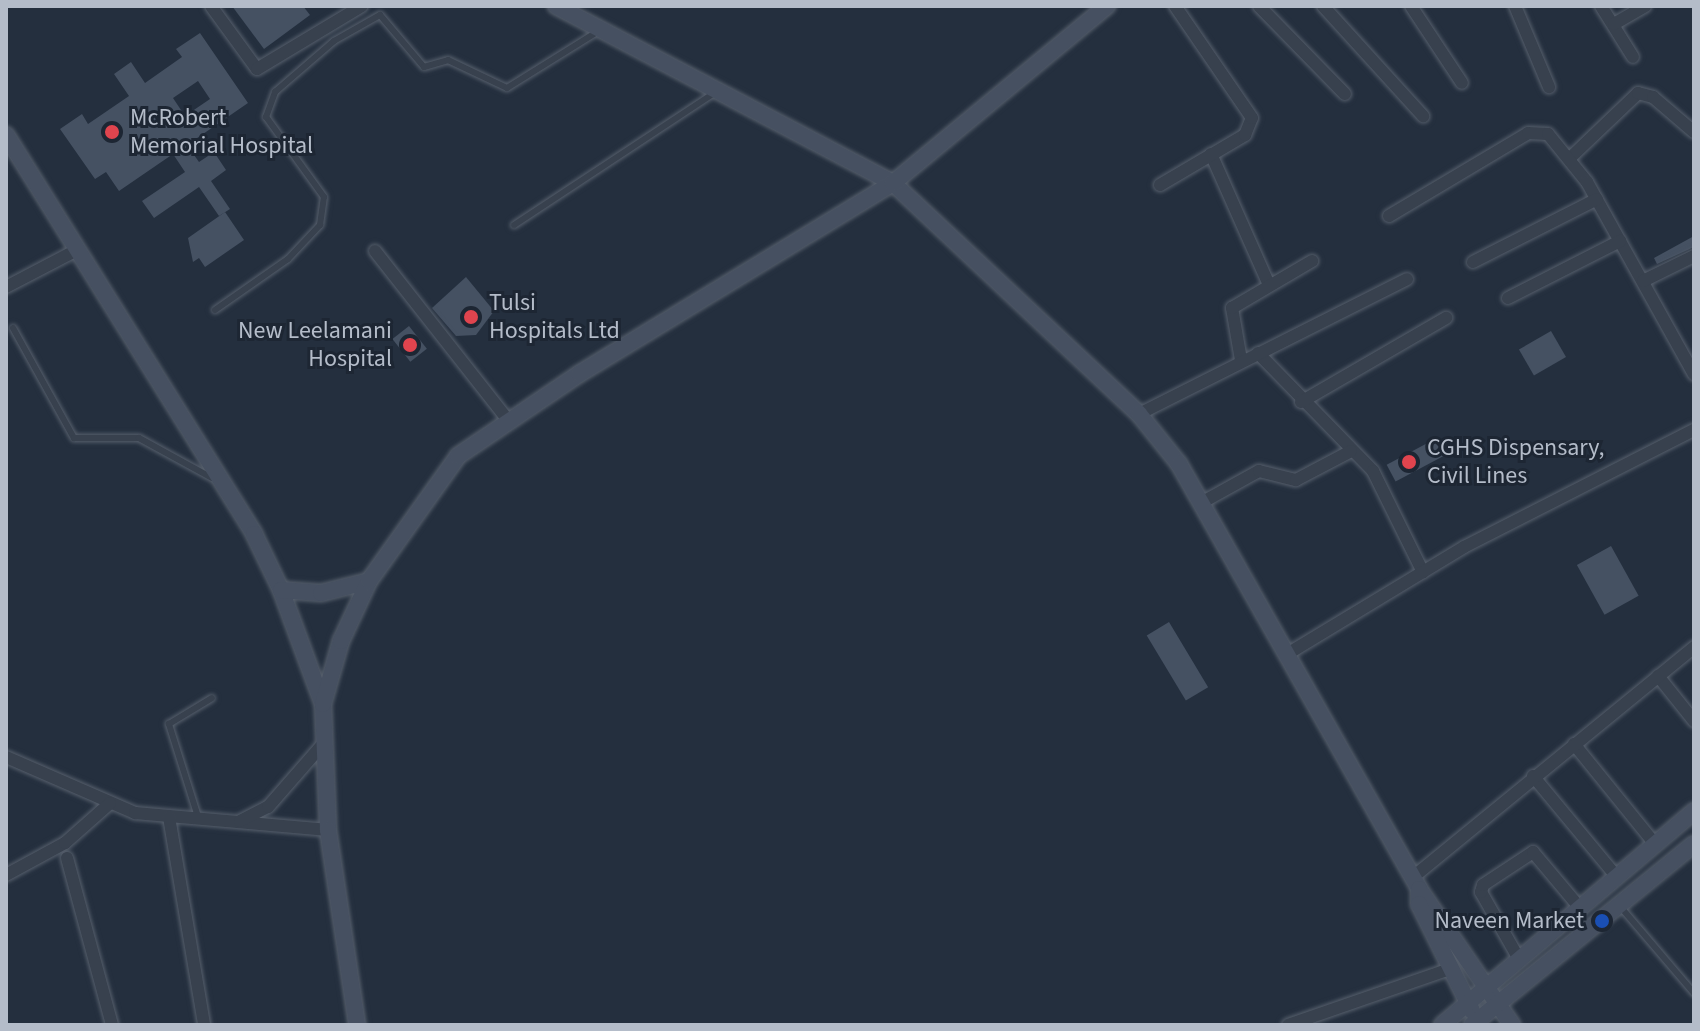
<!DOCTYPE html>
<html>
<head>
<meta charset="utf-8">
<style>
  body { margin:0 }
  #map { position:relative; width:1700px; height:1031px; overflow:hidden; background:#242f3e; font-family:"Source Sans 3",sans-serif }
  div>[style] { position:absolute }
  .building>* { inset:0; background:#455162; transform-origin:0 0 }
  .roads { filter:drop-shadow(0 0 2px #565f6c) drop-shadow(0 0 2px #565f6c) }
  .lane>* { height:6px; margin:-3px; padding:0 3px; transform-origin:3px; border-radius:3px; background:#38414e }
  .street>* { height:12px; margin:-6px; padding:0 6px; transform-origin:6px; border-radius:6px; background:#38414e }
  .secondary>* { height:16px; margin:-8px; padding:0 8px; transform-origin:8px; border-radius:8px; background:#465061 }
  .dots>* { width:22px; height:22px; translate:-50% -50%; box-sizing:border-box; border:4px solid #1d2633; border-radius:50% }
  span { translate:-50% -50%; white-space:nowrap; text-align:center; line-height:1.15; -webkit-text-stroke:6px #1d2633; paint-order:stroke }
  .poi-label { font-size:24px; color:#b4bcc9 }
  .left { translate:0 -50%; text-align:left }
  .right { translate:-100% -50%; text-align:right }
  .frame { position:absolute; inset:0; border:8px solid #b4bcc9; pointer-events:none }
</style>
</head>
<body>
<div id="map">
  <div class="building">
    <div style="clip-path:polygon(232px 6px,303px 6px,310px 15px,264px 49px)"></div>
    <div style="clip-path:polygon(evenodd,200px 33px,248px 103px,187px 145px,199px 162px,214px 152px,226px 170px,211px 181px,230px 209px,219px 216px,199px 187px,154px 218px,142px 201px,185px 172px,173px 154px,119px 191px,106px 172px,95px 179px,60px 129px,82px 114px,88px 124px,129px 96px,114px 74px,131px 62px,145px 83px,182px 57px,176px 49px,200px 33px,198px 81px,210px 99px,185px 116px,173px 98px,198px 81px)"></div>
    <div style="clip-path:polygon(225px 212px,244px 240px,205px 267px,199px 258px,193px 262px,188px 238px)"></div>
    <div style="clip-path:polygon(1694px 236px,1694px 247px,1657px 264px,1654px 258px)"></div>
    <div style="clip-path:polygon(466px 277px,494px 311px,476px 335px,456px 336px,432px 308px)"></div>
    <div style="left:409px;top:326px;width:29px;height:21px;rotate:52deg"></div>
    <div style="left:1551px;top:331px;width:30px;height:37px;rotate:60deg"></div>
    <div style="left:1437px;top:438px;width:19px;height:57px;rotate:62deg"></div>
    <div style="left:1611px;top:546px;width:57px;height:39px;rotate:61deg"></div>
    <div style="left:1169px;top:622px;width:76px;height:26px;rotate:59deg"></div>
  </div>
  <div class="roads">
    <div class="lane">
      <div style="left:514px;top:225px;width:240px;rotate:-33.4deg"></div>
      <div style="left:215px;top:310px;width:89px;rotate:-34.9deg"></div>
      <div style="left:288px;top:259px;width:47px;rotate:-46.7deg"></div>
      <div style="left:320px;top:225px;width:28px;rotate:-82deg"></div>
      <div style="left:324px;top:197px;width:99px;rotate:-125.9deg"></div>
      <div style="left:266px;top:117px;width:27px;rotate:-70deg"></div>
      <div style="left:275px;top:92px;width:78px;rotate:-40.8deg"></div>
      <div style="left:334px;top:41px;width:53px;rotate:-29.5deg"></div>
      <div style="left:380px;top:15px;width:68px;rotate:49.8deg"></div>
      <div style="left:424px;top:67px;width:25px;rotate:-16deg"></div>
      <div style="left:448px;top:60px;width:65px;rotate:25.4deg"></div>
      <div style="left:507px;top:88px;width:110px;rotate:-31.9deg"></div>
      <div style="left:13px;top:328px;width:126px;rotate:61deg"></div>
      <div style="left:74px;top:438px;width:65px"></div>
      <div style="left:139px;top:438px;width:83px;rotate:28.7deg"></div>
      <div style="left:199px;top:820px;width:101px;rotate:-107.4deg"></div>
      <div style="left:169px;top:724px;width:50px;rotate:-31.2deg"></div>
      <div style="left:1619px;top:905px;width:116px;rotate:49.6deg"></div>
    </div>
    <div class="street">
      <div style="left:211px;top:6px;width:78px;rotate:53.9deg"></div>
      <div style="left:257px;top:69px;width:122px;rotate:-31deg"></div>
      <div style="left:1259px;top:6px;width:123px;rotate:45.7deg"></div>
      <div style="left:1323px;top:6px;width:149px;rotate:47.7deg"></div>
      <div style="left:1411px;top:6px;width:92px;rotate:56.5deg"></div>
      <div style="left:1515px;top:6px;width:88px;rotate:67.2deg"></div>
      <div style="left:1601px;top:6px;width:60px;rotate:57.9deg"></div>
      <div style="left:1614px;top:24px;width:36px;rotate:-30deg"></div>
      <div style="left:1211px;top:154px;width:143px;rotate:66.1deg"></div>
      <div style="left:1570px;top:158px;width:94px;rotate:-43.7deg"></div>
      <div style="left:1638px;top:93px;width:16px;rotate:15deg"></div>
      <div style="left:1653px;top:97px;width:54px;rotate:40.5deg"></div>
      <div style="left:1160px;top:185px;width:99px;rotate:-30.5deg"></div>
      <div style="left:1245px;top:135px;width:18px;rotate:-68deg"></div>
      <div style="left:1252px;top:118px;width:136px;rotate:-124.5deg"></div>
      <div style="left:1389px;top:216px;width:162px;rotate:-30.8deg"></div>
      <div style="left:1528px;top:133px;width:20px;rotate:3deg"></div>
      <div style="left:1548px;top:134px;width:62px;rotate:50.9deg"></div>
      <div style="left:1587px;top:182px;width:220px;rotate:60.9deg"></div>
      <div style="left:375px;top:251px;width:215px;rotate:51.8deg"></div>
      <div style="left:1473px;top:262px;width:139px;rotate:-26.9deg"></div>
      <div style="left:1643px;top:281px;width:57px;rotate:-26.1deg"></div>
      <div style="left:6px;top:287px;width:78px;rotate:-27.6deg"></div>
      <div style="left:1508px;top:298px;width:126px;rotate:-27deg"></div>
      <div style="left:1258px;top:353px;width:165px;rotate:45.7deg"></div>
      <div style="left:1373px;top:471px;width:113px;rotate:63.7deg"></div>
      <div style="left:1241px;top:360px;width:53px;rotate:-99.8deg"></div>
      <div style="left:1232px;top:308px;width:93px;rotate:-30.4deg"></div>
      <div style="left:1301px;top:402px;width:168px;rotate:-30.1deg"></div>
      <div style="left:1139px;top:414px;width:300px;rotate:-26.7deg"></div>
      <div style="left:1201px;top:503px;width:66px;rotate:-28.9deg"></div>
      <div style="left:1259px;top:471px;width:38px;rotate:14deg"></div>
      <div style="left:1296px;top:480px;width:62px;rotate:-27.8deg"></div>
      <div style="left:1289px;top:653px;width:205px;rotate:-31.2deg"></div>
      <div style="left:1464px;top:547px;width:258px;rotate:-27deg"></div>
      <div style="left:1658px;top:676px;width:58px;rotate:51.3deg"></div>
      <div style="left:1574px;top:744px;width:129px;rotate:51deg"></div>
      <div style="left:6px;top:757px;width:141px;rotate:23.5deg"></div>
      <div style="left:135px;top:813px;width:194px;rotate:5deg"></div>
      <div style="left:1533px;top:776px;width:130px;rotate:50.3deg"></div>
      <div style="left:169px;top:817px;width:211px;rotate:80.4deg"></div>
      <div style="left:240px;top:821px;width:31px;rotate:-27deg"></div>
      <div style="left:268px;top:807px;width:84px;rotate:-48.9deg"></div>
      <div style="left:67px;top:858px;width:173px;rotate:74.9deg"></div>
      <div style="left:6px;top:875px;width:67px;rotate:-28.5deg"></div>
      <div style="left:65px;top:843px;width:60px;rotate:-41.6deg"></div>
      <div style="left:1412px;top:878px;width:365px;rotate:-39.3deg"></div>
      <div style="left:1519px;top:959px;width:77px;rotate:-119.6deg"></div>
      <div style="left:1481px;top:892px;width:7px;rotate:-74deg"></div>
      <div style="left:1483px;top:885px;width:60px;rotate:-33.4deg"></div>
      <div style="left:1533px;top:852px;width:73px;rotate:50deg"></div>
      <div style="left:1288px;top:1025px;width:171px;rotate:-19.1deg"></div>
    </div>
    <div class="secondary">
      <div style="left:556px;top:6px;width:381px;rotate:27.7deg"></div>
      <div style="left:893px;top:183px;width:337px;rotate:43.2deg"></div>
      <div style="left:1139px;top:414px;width:64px;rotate:51.3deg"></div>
      <div style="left:1179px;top:464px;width:488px;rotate:60.5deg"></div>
      <div style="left:1419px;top:889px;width:165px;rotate:55.6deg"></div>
      <div style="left:6px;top:135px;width:470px;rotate:58.1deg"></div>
      <div style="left:254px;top:534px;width:62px;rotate:64.3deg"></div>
      <div style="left:281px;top:590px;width:121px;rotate:69.8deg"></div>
      <div style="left:323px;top:704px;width:126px;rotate:87.7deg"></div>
      <div style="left:328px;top:830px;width:197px;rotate:81.5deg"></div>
      <div style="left:281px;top:590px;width:40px;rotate:4.3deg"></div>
      <div style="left:321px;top:593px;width:49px;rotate:-14deg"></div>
      <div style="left:323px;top:704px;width:66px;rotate:-74.1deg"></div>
      <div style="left:341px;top:641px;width:66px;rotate:-65deg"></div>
      <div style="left:369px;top:581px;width:153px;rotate:-54.5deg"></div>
      <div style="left:458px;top:456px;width:146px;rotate:-34.1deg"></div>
      <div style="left:579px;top:374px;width:368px;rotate:-31.3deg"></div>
      <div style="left:893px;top:183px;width:278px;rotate:-39.6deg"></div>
      <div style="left:1419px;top:889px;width:15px;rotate:90deg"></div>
      <div style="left:1419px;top:904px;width:119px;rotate:63.6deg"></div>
      <div style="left:1442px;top:1025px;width:331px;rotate:-40.3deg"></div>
      <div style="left:1472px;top:1025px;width:286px;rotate:-39.2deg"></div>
    </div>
  </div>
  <div class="dots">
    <div style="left:112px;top:132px;background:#e0444e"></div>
    <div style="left:471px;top:317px;background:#e0444e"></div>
    <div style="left:410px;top:345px;background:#e0444e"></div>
    <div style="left:1409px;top:462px;background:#e0444e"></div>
    <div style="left:1602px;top:921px;background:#1a4fb4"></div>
  </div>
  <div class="poi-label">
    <span class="left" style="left:130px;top:132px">McRobert<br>Memorial Hospital</span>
    <span class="left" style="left:489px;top:317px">Tulsi<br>Hospitals Ltd</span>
    <span class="right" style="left:392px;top:345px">New Leelamani<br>Hospital</span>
    <span class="left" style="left:1427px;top:462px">CGHS Dispensary,<br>Civil Lines</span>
    <span class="right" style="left:1584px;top:921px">Naveen Market</span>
  </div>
  <div class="frame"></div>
</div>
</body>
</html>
